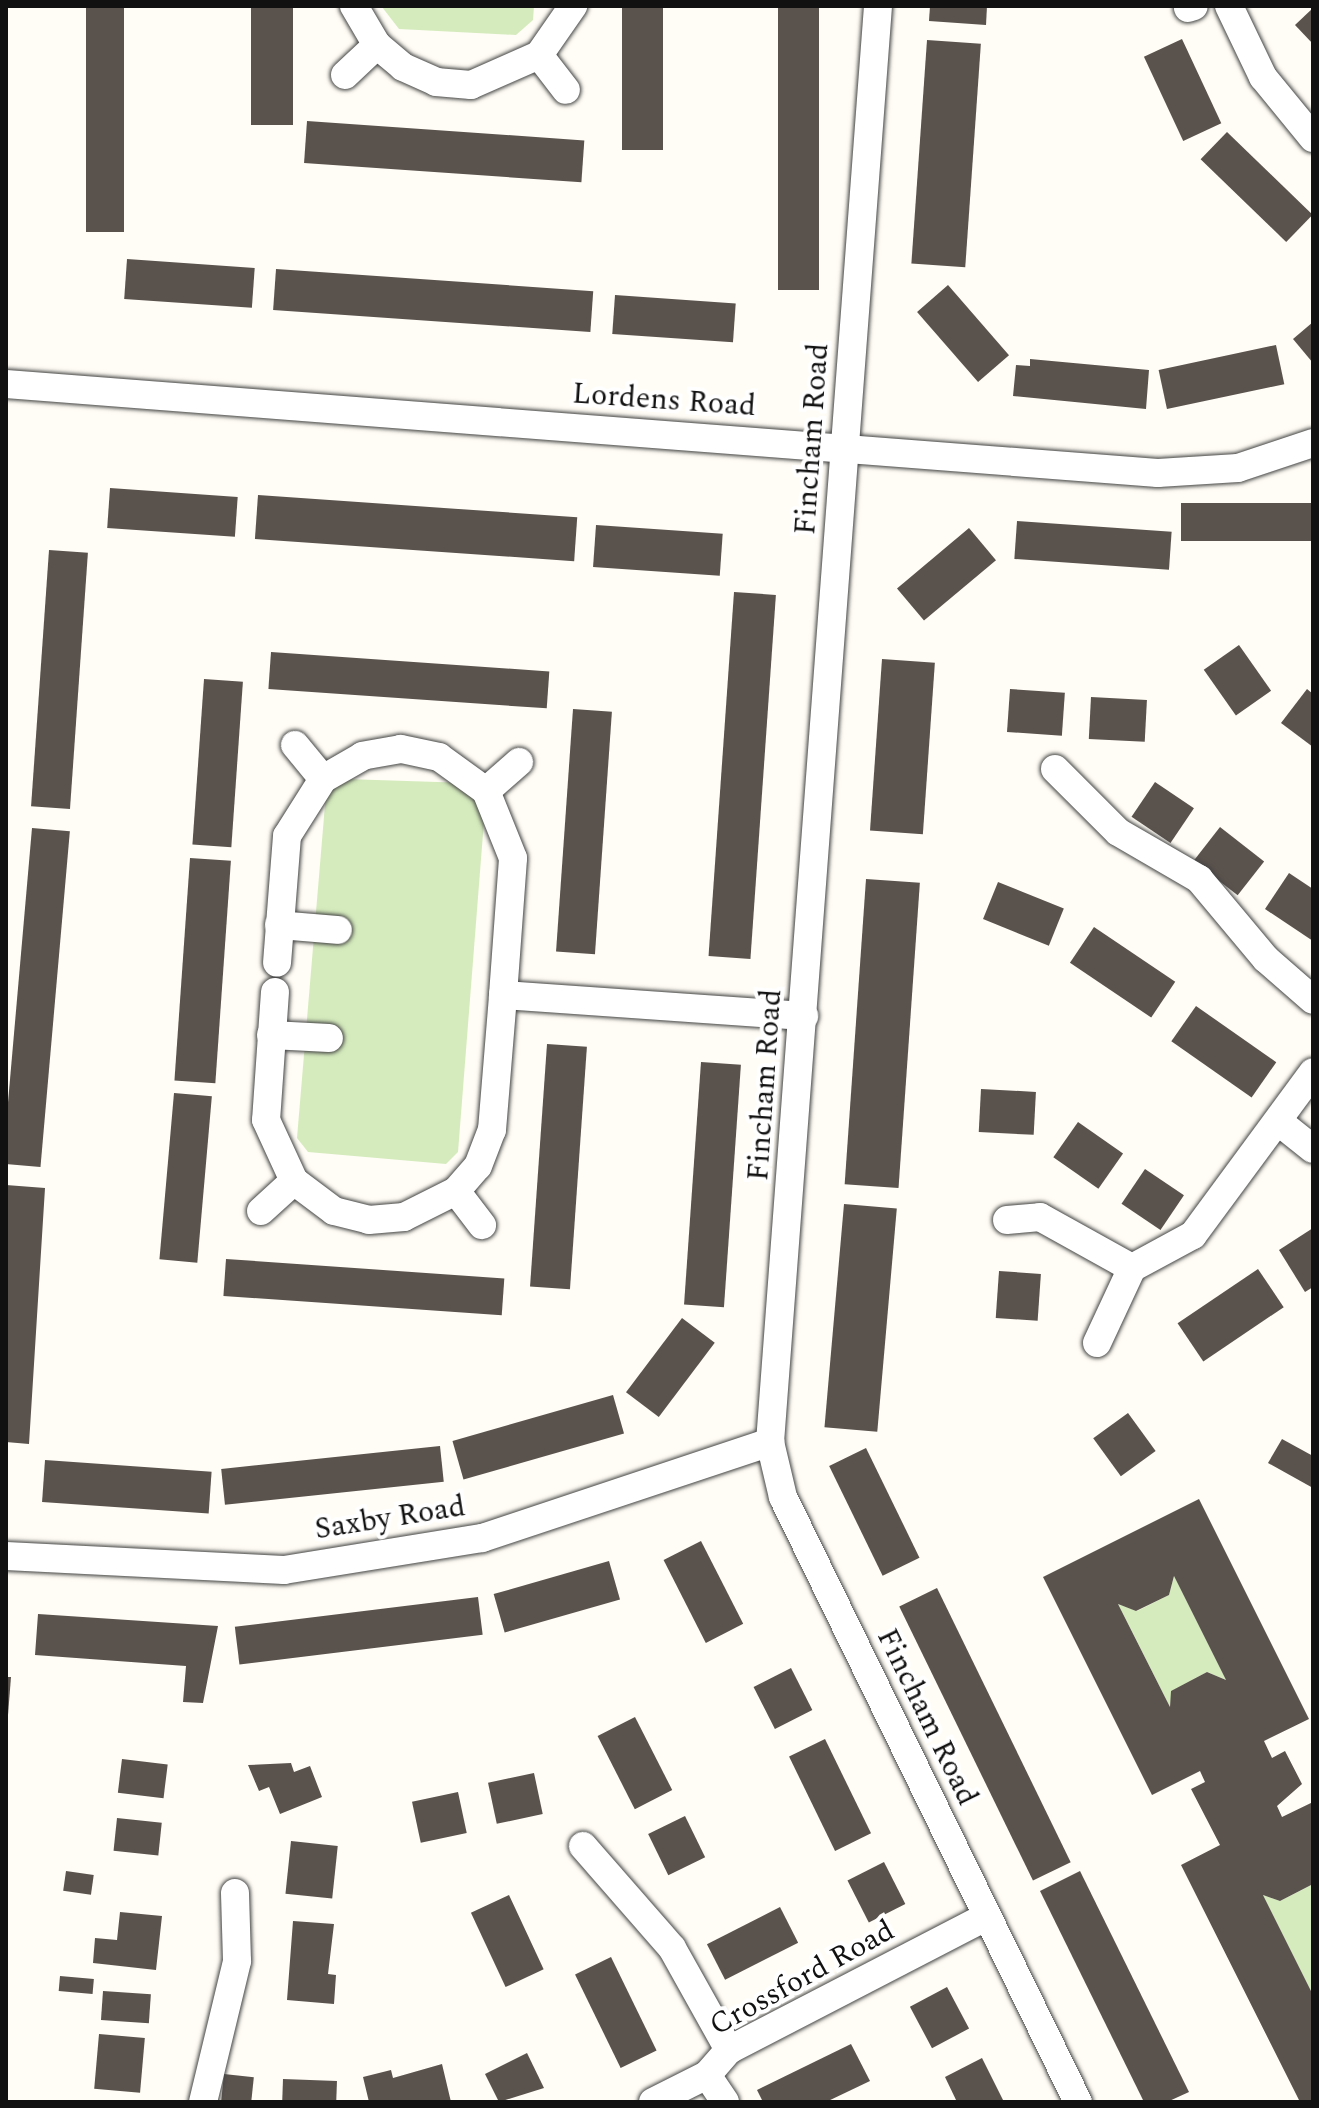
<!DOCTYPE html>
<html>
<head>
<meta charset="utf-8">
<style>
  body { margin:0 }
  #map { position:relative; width:1319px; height:2108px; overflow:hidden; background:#fffdf5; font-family:Spectral,serif }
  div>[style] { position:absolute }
  .green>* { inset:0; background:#d5ebbd }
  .building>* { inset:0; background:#5a524d; transform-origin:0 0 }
  .roads { filter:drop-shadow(0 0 2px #444) drop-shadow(0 0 2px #444) }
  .street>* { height:28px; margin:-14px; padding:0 14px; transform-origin:14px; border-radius:14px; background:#fff }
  span { translate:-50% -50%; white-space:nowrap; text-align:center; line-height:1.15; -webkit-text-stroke:8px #fff; paint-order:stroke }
  .street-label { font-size:30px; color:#111 }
  .frame { position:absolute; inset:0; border:8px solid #111; pointer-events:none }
</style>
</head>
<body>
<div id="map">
  <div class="green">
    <div style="clip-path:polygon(534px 6px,533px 20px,516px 35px,399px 29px,382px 7px)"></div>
    <div style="clip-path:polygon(345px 779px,468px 783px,485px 808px,458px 1152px,446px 1164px,308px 1152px,297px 1138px,326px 793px)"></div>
    <div style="clip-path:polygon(1174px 1576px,1226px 1680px,1207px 1672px,1172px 1691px,1170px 1707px,1118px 1604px,1137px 1611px,1169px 1595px)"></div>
    <div style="clip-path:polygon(1313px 1884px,1313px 1995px,1263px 1895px,1280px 1901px)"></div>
  </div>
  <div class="building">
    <div style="left:86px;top:6px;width:38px;height:226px"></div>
    <div style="left:251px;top:6px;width:42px;height:119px"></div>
    <div style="left:622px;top:6px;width:41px;height:144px"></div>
    <div style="left:778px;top:6px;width:41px;height:284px"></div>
    <div style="clip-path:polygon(930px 6px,987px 6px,986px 25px,929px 21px)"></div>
    <div style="clip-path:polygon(1313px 8px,1313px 44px,1295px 25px)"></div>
    <div style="left:1182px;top:39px;width:93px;height:42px;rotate:65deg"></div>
    <div style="left:927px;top:40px;width:54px;height:224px;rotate:4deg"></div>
    <div style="left:307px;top:121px;width:278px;height:42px;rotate:4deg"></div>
    <div style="left:1227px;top:132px;width:119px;height:38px;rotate:44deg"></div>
    <div style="left:127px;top:259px;width:128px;height:40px;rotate:4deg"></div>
    <div style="left:276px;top:269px;width:318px;height:41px;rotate:4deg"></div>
    <div style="left:948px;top:285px;width:93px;height:41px;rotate:49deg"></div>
    <div style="left:615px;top:295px;width:121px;height:39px;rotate:4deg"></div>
    <div style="clip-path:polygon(1313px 322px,1313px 363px,1293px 339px)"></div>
    <div style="left:1276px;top:345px;width:40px;height:120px;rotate:78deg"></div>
    <div style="clip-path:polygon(1030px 359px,1149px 370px,1146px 409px,1013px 396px,1016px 365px,1030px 366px)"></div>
    <div style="left:110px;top:488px;width:128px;height:40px;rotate:4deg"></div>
    <div style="left:258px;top:495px;width:320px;height:44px;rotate:4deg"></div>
    <div style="left:1313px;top:503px;width:38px;height:132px;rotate:90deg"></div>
    <div style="left:1017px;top:521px;width:155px;height:38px;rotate:4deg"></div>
    <div style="left:596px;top:525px;width:127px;height:42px;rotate:4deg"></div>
    <div style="left:969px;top:528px;width:42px;height:94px;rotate:50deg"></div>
    <div style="left:49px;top:550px;width:39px;height:257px;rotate:4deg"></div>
    <div style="left:734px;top:592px;width:42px;height:365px;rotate:4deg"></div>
    <div style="left:1239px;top:645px;width:56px;height:43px;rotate:55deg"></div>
    <div style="left:271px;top:652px;width:279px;height:37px;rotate:4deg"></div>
    <div style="left:882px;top:659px;width:53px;height:172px;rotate:4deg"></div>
    <div style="left:204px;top:679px;width:39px;height:166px;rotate:4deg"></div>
    <div style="left:1010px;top:689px;width:55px;height:43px;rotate:4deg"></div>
    <div style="clip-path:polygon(1307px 689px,1313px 694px,1313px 747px,1281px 723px)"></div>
    <div style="left:1091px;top:697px;width:56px;height:42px;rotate:3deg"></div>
    <div style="left:573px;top:709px;width:39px;height:243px;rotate:4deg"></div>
    <div style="left:1155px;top:782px;width:47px;height:42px;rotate:34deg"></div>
    <div style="left:1220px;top:827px;width:56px;height:43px;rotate:38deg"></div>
    <div style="left:32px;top:828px;width:38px;height:337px;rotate:5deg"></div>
    <div style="left:190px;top:858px;width:41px;height:223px;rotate:4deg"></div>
    <div style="clip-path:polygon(1289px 873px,1313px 889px,1313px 941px,1265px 909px)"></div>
    <div style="left:866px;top:879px;width:54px;height:306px;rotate:4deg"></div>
    <div style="left:998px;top:882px;width:71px;height:40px;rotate:22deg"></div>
    <div style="left:1094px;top:927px;width:98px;height:43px;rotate:34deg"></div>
    <div style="left:1196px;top:1006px;width:98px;height:43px;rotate:35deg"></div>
    <div style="left:547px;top:1044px;width:40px;height:243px;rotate:4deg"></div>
    <div style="left:701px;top:1062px;width:40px;height:243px;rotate:4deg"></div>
    <div style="left:981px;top:1089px;width:55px;height:43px;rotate:3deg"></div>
    <div style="left:174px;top:1093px;width:38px;height:167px;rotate:5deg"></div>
    <div style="left:1078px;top:1122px;width:55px;height:43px;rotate:35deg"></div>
    <div style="left:1145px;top:1169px;width:47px;height:42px;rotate:34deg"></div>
    <div style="clip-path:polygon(6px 1185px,45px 1188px,29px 1444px,6px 1442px)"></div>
    <div style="left:844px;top:1204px;width:53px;height:224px;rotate:5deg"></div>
    <div style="clip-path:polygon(1313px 1228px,1313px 1287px,1305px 1292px,1279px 1250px)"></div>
    <div style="left:226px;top:1259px;width:279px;height:37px;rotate:4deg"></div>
    <div style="left:1258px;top:1269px;width:46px;height:97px;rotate:56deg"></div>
    <div style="left:999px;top:1271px;width:42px;height:47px;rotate:4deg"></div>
    <div style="left:682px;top:1318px;width:41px;height:93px;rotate:37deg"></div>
    <div style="left:613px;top:1395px;width:40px;height:167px;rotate:74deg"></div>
    <div style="left:1128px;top:1413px;width:47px;height:43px;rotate:54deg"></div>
    <div style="clip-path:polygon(1282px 1439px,1313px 1456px,1313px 1488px,1268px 1463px)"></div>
    <div style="left:440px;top:1446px;width:36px;height:220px;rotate:84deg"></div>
    <div style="left:866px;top:1448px;width:122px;height:41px;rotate:64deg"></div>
    <div style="left:45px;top:1460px;width:167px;height:42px;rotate:4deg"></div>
    <div style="clip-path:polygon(evenodd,1199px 1499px,1309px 1719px,1264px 1741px,1272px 1758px,1285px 1751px,1302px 1784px,1277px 1806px,1282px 1817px,1313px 1802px,1313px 1884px,1280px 1901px,1263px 1895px,1313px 1995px,1313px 2102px,1300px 2102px,1181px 1865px,1220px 1845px,1191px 1789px,1205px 1782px,1200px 1771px,1152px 1795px,1043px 1577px,1199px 1499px,1174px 1576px,1226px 1680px,1207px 1672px,1171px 1691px,1170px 1707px,1118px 1604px,1136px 1611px,1169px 1595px,1174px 1576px)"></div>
    <div style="left:701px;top:1541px;width:93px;height:42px;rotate:63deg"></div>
    <div style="left:609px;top:1561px;width:40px;height:120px;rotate:74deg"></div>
    <div style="left:937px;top:1588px;width:305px;height:42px;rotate:64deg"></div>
    <div style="left:478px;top:1597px;width:38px;height:245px;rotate:83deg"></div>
    <div style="clip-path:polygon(38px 1614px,218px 1626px,203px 1703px,183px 1702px,186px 1666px,35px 1655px)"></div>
    <div style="left:791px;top:1668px;width:47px;height:42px;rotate:63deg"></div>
    <div style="clip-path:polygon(6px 1677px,11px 1677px,8px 1715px,6px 1715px)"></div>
    <div style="left:635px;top:1717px;width:82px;height:42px;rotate:63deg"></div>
    <div style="left:825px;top:1739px;width:105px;height:40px;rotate:64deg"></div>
    <div style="left:122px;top:1759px;width:46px;height:34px;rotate:7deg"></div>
    <div style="clip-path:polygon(291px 1763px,294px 1772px,310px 1766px,322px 1797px,280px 1814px,269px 1787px,259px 1791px,248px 1765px)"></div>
    <div style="left:534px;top:1773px;width:42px;height:47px;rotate:78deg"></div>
    <div style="left:458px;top:1792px;width:42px;height:47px;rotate:78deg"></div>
    <div style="left:685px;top:1816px;width:46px;height:41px;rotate:64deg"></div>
    <div style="left:117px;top:1818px;width:45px;height:33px;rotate:6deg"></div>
    <div style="left:291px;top:1841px;width:47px;height:53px;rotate:6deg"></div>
    <div style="left:884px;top:1862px;width:47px;height:41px;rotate:63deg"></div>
    <div style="left:66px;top:1871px;width:28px;height:20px;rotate:8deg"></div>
    <div style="clip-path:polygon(1080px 1871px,1189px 2092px,1167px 2102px,1144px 2102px,1040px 1891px)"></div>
    <div style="left:509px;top:1895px;width:82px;height:42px;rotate:65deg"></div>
    <div style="left:780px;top:1907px;width:40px;height:82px;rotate:63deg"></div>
    <div style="clip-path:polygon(120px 1912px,162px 1916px,156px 1970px,93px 1963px,95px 1938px,117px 1940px)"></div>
    <div style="clip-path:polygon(293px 1921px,334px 1924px,328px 1974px,336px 1975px,334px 2004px,287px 2000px)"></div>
    <div style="left:611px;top:1957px;width:104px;height:40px;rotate:64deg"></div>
    <div style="left:60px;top:1976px;width:34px;height:15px;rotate:5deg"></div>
    <div style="left:947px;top:1987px;width:47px;height:42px;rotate:62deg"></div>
    <div style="left:103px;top:1991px;width:48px;height:29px;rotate:4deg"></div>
    <div style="left:99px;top:2034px;width:46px;height:55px;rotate:5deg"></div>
    <div style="clip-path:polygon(851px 2044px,870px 2081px,826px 2102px,763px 2102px,757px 2090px)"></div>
    <div style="clip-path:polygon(527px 2053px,544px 2088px,499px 2102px,485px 2074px)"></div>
    <div style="clip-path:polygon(982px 2058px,1003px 2100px,957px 2102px,945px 2077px)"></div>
    <div style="clip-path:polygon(442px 2064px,451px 2102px,369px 2102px,363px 2077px,391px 2070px,393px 2078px)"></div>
    <div style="left:224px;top:2074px;width:30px;height:28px;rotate:6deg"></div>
    <div style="left:283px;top:2079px;width:54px;height:23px;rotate:2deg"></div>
  </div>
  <div class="roads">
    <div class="street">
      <div style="left:354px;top:6px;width:45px;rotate:59.5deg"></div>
      <div style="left:377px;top:45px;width:34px;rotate:40deg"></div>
      <div style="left:403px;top:67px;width:36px;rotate:24deg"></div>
      <div style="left:436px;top:82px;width:35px;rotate:5deg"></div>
      <div style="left:471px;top:85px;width:74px;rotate:-23.8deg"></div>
      <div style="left:539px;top:55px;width:60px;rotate:-55.2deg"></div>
      <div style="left:878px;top:6px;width:1440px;rotate:94.3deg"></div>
      <div style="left:770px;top:1442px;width:57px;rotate:76.7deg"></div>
      <div style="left:783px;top:1497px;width:673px;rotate:64.01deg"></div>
      <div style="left:1229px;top:6px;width:79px;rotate:64.4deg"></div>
      <div style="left:1263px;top:77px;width:79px;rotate:50.7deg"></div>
      <div style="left:1188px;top:8px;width:6px;rotate:-18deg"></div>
      <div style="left:539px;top:55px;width:44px;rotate:52.4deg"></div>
      <div style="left:345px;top:75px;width:44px;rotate:-43.2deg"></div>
      <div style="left:6px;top:384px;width:1155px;rotate:4.42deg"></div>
      <div style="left:1158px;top:473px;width:80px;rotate:-3.6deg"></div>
      <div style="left:1238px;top:468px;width:79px;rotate:-18.4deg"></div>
      <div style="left:295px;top:745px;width:44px;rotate:50.5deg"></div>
      <div style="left:1055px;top:769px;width:89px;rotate:45deg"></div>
      <div style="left:1118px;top:832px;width:94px;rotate:30.1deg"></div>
      <div style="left:1199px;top:879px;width:104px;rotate:50.1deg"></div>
      <div style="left:1266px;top:959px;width:62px;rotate:41.1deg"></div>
      <div style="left:486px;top:791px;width:44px;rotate:-41.3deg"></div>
      <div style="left:279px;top:925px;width:59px;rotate:4.8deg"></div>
      <div style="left:275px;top:992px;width:128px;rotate:94deg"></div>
      <div style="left:266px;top:1120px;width:67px;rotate:65.3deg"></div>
      <div style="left:294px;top:1181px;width:50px;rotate:36.9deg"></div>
      <div style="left:334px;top:1211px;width:36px;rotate:14deg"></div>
      <div style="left:369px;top:1220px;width:35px;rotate:-5deg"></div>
      <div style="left:404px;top:1217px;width:58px;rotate:-26.6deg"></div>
      <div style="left:456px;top:1191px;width:33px;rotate:-49deg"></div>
      <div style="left:478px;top:1166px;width:39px;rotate:-69deg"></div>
      <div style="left:492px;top:1130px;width:135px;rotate:-85.3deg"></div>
      <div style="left:503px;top:995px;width:137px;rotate:-85.8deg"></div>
      <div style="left:513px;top:858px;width:72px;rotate:-111.9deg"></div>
      <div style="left:486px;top:791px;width:58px;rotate:-144.1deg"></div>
      <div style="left:439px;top:757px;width:39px;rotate:-168deg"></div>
      <div style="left:401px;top:749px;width:39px;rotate:170deg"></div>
      <div style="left:363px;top:756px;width:46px;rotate:150.1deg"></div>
      <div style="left:323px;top:779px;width:67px;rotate:122.3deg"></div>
      <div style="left:287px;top:836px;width:127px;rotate:94.5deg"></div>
      <div style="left:503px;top:995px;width:302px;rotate:4deg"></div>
      <div style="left:271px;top:1035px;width:58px;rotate:3deg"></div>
      <div style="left:1279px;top:1122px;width:43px;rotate:38.5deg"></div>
      <div style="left:456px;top:1191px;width:43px;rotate:52.6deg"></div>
      <div style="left:261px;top:1211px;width:45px;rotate:-42.3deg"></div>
      <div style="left:1007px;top:1220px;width:33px;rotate:-5deg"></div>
      <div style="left:1040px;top:1217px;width:105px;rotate:29deg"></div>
      <div style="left:1097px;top:1343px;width:83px;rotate:-65deg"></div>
      <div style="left:1132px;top:1268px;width:69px;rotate:-28.4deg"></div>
      <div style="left:1193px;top:1235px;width:202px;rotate:-53.6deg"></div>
      <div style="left:6px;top:1556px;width:278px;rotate:2.9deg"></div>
      <div style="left:284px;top:1570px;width:201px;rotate:-9.2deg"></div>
      <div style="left:482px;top:1538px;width:304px;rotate:-18.4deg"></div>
      <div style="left:583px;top:1846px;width:135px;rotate:48.9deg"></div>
      <div style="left:672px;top:1948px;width:117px;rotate:60.8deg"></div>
      <div style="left:707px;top:2075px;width:32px;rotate:56deg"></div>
      <div style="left:203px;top:2102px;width:145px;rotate:-76.4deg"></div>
      <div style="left:237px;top:1961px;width:68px;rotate:-91.7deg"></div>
      <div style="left:653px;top:2102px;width:60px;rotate:-26.6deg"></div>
      <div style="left:707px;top:2075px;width:33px;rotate:-49deg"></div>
      <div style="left:729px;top:2050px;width:289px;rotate:-27.4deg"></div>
    </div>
  </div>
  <div class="street-label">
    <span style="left:664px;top:400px;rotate:4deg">Lordens Road</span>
    <span style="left:812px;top:439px;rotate:-86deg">Fincham Road</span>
    <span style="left:765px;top:1085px;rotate:-86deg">Fincham Road</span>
    <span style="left:390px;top:1518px;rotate:-9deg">Saxby Road</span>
    <span style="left:927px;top:1717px;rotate:64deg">Fincham Road</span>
    <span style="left:802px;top:1978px;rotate:-29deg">Crossford Road</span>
  </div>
  <div class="frame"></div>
</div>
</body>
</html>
